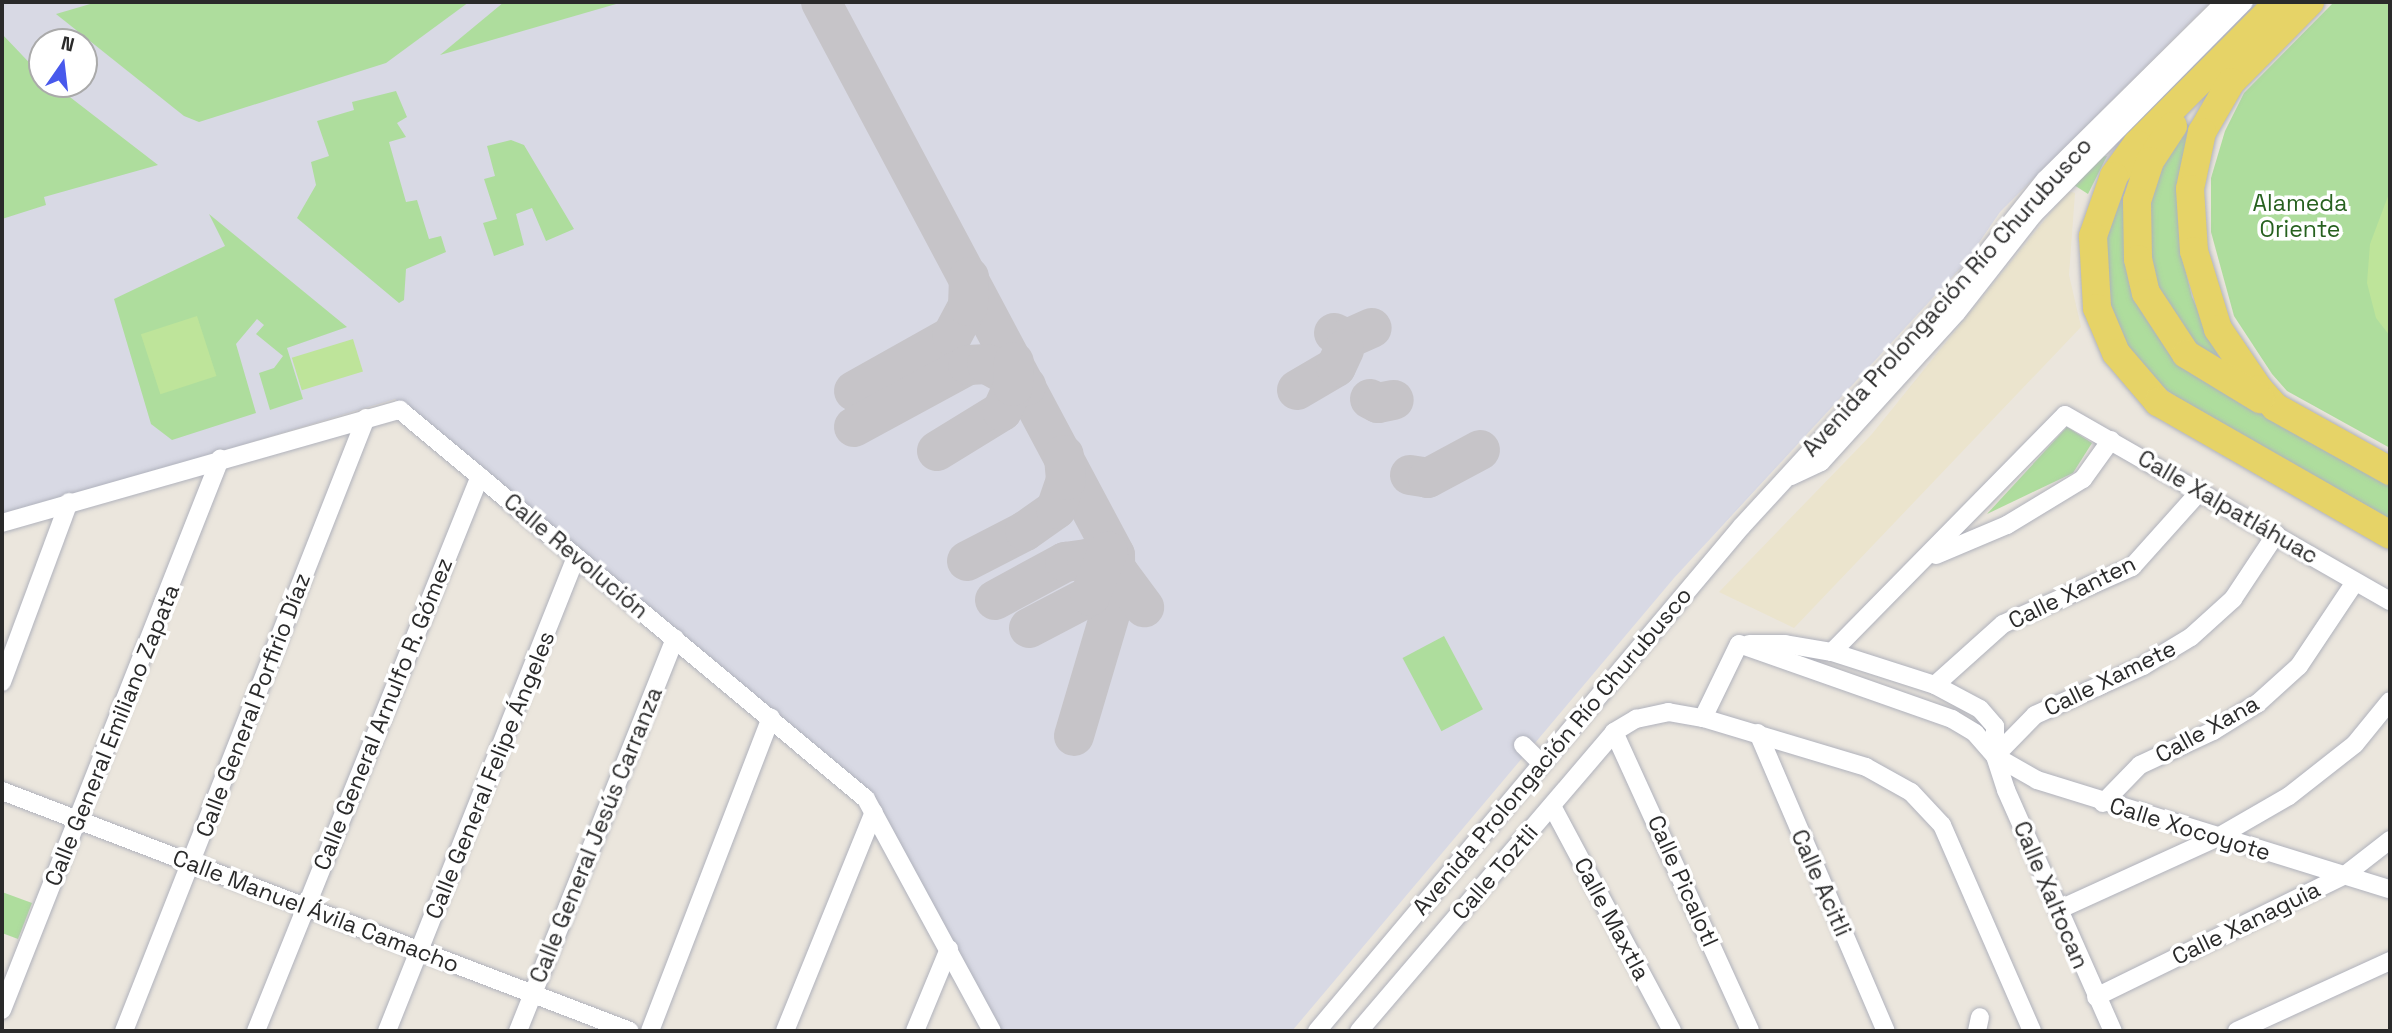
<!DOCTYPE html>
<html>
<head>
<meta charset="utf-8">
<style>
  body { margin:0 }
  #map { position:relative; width:2392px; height:1033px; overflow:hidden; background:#ebe6dd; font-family:"Space Grotesk",sans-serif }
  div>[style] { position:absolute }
  .education>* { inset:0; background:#ebe4cd }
  .airport>* { inset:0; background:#d8d9e4 }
  .green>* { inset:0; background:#aedd9d; transform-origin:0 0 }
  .pitch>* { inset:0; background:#bee49a; transform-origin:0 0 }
  .taxiway>* { height:40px; margin:-20px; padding:0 20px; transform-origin:20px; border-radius:20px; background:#c6c4c8 }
  .roads { filter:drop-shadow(0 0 2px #b0b2bc) drop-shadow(0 0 2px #b0b2bc) }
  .street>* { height:18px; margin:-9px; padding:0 9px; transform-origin:9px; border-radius:9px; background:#fff }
  .primary>* { height:28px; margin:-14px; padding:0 14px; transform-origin:14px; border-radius:14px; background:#e6d367 }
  span { translate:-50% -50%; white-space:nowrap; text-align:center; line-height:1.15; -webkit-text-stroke:7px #fff; paint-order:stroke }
  .park-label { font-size:23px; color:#27611f }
  .street-label { font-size:23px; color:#2a2a2a }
  .frame { position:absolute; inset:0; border:4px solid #2a2a2a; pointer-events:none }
  .north { position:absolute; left:28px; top:28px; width:70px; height:70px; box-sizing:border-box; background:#fff; border:2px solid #aaa; border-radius:50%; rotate:14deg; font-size:19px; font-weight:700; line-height:28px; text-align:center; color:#2a2a2a }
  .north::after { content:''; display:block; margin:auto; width:24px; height:32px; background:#4859ec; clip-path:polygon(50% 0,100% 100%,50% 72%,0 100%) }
</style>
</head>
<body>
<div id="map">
  <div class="education">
    <div style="clip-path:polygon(2068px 191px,2075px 193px,2069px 275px,2081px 327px,1794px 628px,1719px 592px,1872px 434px)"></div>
  </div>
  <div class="airport">
    <div style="clip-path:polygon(evenodd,2px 2px,2210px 2px,2000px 212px,1965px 263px,1674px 578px,1292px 1031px,999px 1031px,872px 793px,395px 399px,2px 517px,2px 2px,42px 42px,84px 42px,84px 84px,42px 84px,42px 42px)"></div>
  </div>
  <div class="green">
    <div style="clip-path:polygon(97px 2px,469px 2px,386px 63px,199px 122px,184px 116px,56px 14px)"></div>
    <div style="clip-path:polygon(504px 2px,623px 2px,440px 55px)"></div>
    <div style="clip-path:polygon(2334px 2px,2390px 2px,2390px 448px,2287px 391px,2272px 374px,2234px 316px,2211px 232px,2211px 178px,2225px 131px,2244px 93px)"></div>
    <div style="clip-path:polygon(2px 34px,42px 76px,42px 84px,53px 84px,158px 165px,44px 197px,46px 205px,2px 219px)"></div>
    <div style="clip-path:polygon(396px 91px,407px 117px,397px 123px,406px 137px,389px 142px,406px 202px,417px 200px,429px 239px,441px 236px,446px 252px,406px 269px,404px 300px,399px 303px,297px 218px,316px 185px,311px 162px,329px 156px,317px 121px,354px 110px,352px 102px)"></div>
    <div style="clip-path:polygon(2185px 122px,2191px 127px,2181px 252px,2192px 297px,2217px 353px,2218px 357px,2211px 359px,2174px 322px,2150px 268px,2145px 198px)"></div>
    <div style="clip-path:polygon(511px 140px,524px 145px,574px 229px,546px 241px,532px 208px,516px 214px,524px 245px,494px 256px,483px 223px,497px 219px,484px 179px,495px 176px,487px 146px)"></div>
    <div style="clip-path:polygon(2107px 156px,2088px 194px,2074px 185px,2102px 157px)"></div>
    <div style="clip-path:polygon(2120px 191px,2126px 191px,2143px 309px,2390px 481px,2390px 519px,2186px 404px,2140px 371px,2111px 314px,2104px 246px)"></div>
    <div style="clip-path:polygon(209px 214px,347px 327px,287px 348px,303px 399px,270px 410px,259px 373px,274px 368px,283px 356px,256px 334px,264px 325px,257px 319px,236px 344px,256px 413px,172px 440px,151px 424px,114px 299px,225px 246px)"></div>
    <div style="clip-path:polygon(2067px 427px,2092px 443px,2073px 473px,1987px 514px)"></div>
    <div style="left:1444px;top:636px;width:83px;height:47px;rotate:62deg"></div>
    <div style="clip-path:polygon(2px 892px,32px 903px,18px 939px,2px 933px)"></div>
  </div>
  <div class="pitch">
    <div style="clip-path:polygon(2390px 191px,2388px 275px,2390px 336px,2376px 318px,2367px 283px,2370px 244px)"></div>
    <div style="left:197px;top:316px;width:63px;height:59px;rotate:72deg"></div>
    <div style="left:353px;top:339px;width:34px;height:64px;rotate:73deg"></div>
  </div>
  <div class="taxiway">
    <div style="left:821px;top:2px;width:626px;rotate:62deg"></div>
    <div style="left:1115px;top:555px;width:39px;rotate:89deg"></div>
    <div style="left:1116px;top:594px;width:148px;rotate:106.5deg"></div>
    <div style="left:1334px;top:333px;width:14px;rotate:25deg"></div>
    <div style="left:1347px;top:339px;width:27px;rotate:-24deg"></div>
    <div style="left:1297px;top:390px;width:45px;rotate:-30.5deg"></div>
    <div style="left:1336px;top:367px;width:19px;rotate:-65deg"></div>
    <div style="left:854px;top:391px;width:112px;rotate:-29.3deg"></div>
    <div style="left:952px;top:336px;width:34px;rotate:-62deg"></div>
    <div style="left:968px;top:306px;width:29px;rotate:-88deg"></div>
    <div style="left:1370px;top:399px;width:9px;rotate:27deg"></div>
    <div style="left:1378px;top:403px;width:16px;rotate:-11deg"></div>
    <div style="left:854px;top:427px;width:130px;rotate:-28.5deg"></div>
    <div style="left:968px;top:365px;width:19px;rotate:-3deg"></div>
    <div style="left:987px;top:364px;width:45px;rotate:29.4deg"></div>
    <div style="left:937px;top:451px;width:76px;rotate:-31.6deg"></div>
    <div style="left:1002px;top:411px;width:27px;rotate:-66deg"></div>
    <div style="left:1013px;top:386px;width:24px;rotate:-88deg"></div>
    <div style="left:1410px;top:475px;width:18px;rotate:9deg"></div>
    <div style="left:1428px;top:478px;width:59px;rotate:-28.3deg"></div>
    <div style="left:967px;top:561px;width:65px;rotate:-27.3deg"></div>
    <div style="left:1025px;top:531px;width:38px;rotate:-35deg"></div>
    <div style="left:1056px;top:509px;width:31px;rotate:-71deg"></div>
    <div style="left:1066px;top:480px;width:25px;rotate:-95deg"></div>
    <div style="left:995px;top:600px;width:80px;rotate:-28.5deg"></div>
    <div style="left:1065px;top:562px;width:22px;rotate:-8deg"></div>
    <div style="left:1087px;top:559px;width:34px;rotate:23deg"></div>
    <div style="left:1118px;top:572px;width:44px;rotate:53.4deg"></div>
    <div style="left:1029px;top:628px;width:69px;rotate:-27.7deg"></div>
    <div style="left:1090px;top:596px;width:48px;rotate:-68.2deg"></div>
  </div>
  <div class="roads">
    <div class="street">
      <div style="left:1791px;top:476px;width:33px;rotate:-25deg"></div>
      <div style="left:1821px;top:462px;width:202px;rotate:-47.8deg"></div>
      <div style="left:1957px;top:312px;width:123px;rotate:-51.9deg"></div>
      <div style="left:2033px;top:215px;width:300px;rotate:-45.3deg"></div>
      <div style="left:2px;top:523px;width:414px;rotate:-15.9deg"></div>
      <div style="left:400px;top:410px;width:607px;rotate:39.85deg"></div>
      <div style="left:866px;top:799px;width:264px;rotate:61.5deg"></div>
      <div style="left:1936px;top:555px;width:77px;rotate:-22.9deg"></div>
      <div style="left:2007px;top:525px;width:89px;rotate:-31.2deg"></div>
      <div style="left:2083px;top:479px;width:48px;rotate:-54.3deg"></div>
      <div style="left:1739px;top:644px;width:226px;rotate:19.4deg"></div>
      <div style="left:1952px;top:719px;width:27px;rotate:31deg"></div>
      <div style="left:1975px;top:733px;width:30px;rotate:49deg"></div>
      <div style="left:1995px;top:756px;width:48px;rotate:29.7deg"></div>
      <div style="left:2037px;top:780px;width:369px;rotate:17.2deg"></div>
      <div style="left:1749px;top:644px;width:36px"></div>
      <div style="left:1785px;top:644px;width:48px;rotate:9.7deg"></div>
      <div style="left:1832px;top:652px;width:108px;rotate:17.8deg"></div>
      <div style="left:1935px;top:685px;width:51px;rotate:28.1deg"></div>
      <div style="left:1980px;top:709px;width:23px;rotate:49deg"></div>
      <div style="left:1995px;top:726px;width:30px;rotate:90deg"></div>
      <div style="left:1995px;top:756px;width:36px;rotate:72deg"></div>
      <div style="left:2006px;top:790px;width:264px;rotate:66.1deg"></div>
      <div style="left:1832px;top:652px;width:332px;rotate:-45.5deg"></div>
      <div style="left:2065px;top:415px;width:374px;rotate:29.8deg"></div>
      <div style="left:2px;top:682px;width:192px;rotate:-69.6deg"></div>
      <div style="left:1935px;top:685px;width:91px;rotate:-41.9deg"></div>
      <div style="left:2003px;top:624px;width:141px;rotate:-23.8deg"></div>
      <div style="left:2132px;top:567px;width:103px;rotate:-48.1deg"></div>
      <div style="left:1703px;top:718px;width:82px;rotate:-64.1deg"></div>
      <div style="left:1614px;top:732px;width:328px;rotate:65.5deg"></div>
      <div style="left:1758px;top:733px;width:324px;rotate:66.8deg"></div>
      <div style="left:1523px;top:745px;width:25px;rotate:45deg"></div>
      <div style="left:1995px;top:756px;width:57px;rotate:-45.7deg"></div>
      <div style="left:2035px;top:715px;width:119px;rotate:-24.4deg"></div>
      <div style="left:2143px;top:666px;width:56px;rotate:-31.1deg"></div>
      <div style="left:2191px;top:637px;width:57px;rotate:-42.1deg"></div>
      <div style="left:2233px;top:599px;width:78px;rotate:-56.5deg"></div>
      <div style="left:2px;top:791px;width:672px;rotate:20.92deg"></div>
      <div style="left:2103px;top:803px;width:53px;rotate:-45.8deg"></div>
      <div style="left:2140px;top:765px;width:81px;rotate:-25deg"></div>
      <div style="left:2213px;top:731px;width:53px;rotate:-31.9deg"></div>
      <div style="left:2258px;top:703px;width:55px;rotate:-42.1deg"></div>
      <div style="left:2299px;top:666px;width:101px;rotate:-56.3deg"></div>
      <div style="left:1552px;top:806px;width:255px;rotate:61.9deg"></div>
      <div style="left:2058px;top:910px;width:176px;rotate:-24.5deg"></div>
      <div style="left:2218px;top:837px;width:82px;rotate:-30deg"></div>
      <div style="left:2289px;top:796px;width:84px;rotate:-38.2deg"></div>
      <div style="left:2355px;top:744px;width:55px;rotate:-50.9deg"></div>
      <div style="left:2096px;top:997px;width:277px;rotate:-26.1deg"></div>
      <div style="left:2345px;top:875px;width:57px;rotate:-37.9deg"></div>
      <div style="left:2px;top:1010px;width:593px;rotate:-68.41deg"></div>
      <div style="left:124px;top:1031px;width:659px;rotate:-68.46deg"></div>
      <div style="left:256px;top:1031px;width:598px;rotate:-68.02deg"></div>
      <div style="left:387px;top:1031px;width:510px;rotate:-68.26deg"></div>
      <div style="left:518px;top:1031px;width:423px;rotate:-68.2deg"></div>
      <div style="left:650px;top:1031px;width:336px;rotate:-68.9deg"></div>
      <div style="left:785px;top:1031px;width:236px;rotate:-67.9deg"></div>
      <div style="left:915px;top:1031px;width:89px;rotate:-67.5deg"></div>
      <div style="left:1317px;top:1031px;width:660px;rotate:-49.92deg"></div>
      <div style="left:1742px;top:526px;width:303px;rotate:-47.4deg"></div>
      <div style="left:1947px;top:303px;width:157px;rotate:-51.5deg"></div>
      <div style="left:2045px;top:180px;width:253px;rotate:-44.7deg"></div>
      <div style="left:1359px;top:1031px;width:393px;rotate:-49.5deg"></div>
      <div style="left:1614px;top:732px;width:26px;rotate:-31deg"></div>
      <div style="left:1636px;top:719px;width:33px;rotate:-12deg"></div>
      <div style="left:1668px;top:712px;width:36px;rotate:10deg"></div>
      <div style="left:1703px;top:718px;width:170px;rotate:16.7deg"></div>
      <div style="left:1866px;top:767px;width:51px;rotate:29.1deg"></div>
      <div style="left:1911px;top:792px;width:45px;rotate:46.8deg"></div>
      <div style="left:1942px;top:825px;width:225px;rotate:66.4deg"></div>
      <div style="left:1977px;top:1031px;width:14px;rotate:-78deg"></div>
      <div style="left:2237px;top:1031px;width:168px;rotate:-24.6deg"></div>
    </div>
    <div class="primary">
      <div style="left:2279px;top:2px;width:201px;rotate:135deg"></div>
      <div style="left:2137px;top:144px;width:39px;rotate:126deg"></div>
      <div style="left:2114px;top:176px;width:64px;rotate:109.3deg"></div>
      <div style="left:2093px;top:236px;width:72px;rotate:86.8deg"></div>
      <div style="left:2097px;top:308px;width:49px;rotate:67.1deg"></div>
      <div style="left:2116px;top:353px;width:65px;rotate:49.4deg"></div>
      <div style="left:2158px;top:402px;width:267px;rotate:29.8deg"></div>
      <div style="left:2310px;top:2px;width:112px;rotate:134.6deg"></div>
      <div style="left:2231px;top:82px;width:58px;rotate:120.1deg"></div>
      <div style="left:2202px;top:132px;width:58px;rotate:101.9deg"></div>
      <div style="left:2190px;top:189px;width:62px;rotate:86.3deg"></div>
      <div style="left:2194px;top:251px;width:82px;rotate:72.9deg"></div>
      <div style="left:2218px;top:329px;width:73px;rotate:55.7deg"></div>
      <div style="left:2259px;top:389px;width:24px;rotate:48deg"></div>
      <div style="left:2275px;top:407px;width:132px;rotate:29.1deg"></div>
      <div style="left:2173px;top:126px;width:42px;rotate:123.3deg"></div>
      <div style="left:2150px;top:161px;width:42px;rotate:108deg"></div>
      <div style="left:2137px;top:201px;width:58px;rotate:89deg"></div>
      <div style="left:2138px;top:259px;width:35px;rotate:77deg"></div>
      <div style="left:2146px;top:293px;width:73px;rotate:56.7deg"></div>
      <div style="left:2186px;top:354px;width:87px;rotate:31.3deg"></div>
    </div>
  </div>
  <div class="park-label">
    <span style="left:2300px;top:216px">Alameda<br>Oriente</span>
  </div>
  <div class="street-label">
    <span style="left:1947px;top:297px;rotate:-48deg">Avenida Prolongación Río Churubusco</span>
    <span style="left:2228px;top:507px;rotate:30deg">Calle Xalpatláhuac</span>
    <span style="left:576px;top:556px;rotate:40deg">Calle Revolución</span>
    <span style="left:2072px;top:592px;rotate:-26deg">Calle Xanten</span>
    <span style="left:2110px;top:678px;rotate:-26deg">Calle Xamete</span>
    <span style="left:253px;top:705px;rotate:-69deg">Calle General Porfirio Díaz</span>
    <span style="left:383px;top:714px;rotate:-68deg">Calle General Arnulfo R. Gómez</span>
    <span style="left:2207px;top:729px;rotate:-29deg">Calle Xana</span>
    <span style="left:112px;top:735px;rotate:-68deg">Calle General Emiliano Zapata</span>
    <span style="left:1552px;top:751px;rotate:-50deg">Avenida Prolongación Río Churubusco</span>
    <span style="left:490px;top:775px;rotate:-68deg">Calle General Felipe Ángeles</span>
    <span style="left:2190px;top:829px;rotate:17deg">Calle Xocoyote</span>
    <span style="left:596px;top:835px;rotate:-68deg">Calle General Jesús Carranza</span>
    <span style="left:1495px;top:872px;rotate:-49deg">Calle Toztli</span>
    <span style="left:1683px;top:881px;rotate:66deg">Calle Picalotl</span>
    <span style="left:1821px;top:883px;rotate:66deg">Calle Acitli</span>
    <span style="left:2051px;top:895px;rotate:67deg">Calle Xaltocan</span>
    <span style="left:316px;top:911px;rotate:21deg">Calle Manuel Ávila Camacho</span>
    <span style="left:1612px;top:919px;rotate:62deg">Calle Maxtla</span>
    <span style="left:2246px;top:923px;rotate:-26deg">Calle Xanaguia</span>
  </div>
  <div class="frame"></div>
  <div class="north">N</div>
</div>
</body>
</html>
